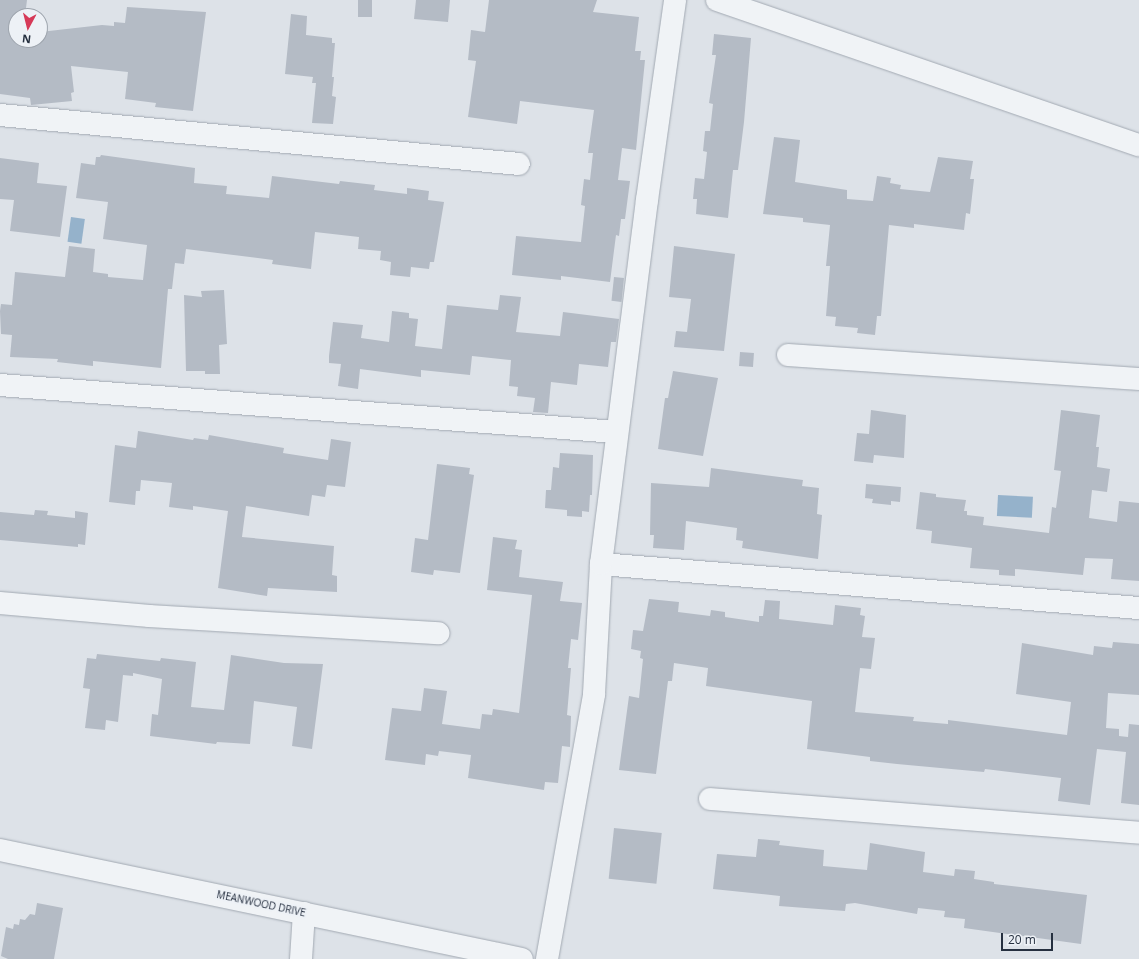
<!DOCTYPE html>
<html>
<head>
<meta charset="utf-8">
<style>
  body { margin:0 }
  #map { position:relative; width:1139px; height:959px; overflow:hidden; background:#dde2e8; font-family:"Open Sans",sans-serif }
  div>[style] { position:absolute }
  .water>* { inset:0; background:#95b2cb; transform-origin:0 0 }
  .building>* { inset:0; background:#b4bbc5; transform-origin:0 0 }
  .roads { filter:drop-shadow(0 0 1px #a2a9b2) drop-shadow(0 0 1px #a2a9b2) }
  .minor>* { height:22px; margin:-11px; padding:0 11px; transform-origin:11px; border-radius:11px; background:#f0f3f6 }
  span { translate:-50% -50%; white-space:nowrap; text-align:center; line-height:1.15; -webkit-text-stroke:3.5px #edf1f6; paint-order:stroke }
  .street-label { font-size:10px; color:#263040 }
  .north { position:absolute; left:8px; top:8px; width:40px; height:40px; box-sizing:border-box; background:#edf1f6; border:1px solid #9da4ad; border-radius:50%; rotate:187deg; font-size:11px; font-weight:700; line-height:16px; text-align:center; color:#263040 }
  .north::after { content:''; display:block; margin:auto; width:14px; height:18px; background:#d63958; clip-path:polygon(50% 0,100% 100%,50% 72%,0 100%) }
  .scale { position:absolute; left:1001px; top:933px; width:52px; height:18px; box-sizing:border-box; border:2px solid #263040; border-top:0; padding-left:5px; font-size:12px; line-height:14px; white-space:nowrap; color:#263040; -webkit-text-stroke:3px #edf1f6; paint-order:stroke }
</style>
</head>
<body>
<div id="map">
  <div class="water">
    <div style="left:71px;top:217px;width:14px;height:25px;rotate:8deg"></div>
    <div style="left:998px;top:495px;width:35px;height:21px;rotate:3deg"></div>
  </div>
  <div class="building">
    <div style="clip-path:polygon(0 0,27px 0,25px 16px,16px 16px,16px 40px,40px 40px,40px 32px,102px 25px,114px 26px,114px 22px,125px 23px,127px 7px,206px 12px,193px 111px,155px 107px,156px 103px,125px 99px,128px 72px,71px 66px,74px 92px,71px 93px,72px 101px,31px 105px,30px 98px,0 94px)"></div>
    <div style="left:358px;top:0;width:14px;height:17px"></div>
    <div style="clip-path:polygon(416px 0,450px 0,448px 22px,414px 19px)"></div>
    <div style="clip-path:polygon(489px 0,597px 0,593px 12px,639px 17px,635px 51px,641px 51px,640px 60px,645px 60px,636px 150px,622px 148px,618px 180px,630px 181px,625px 219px,621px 219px,619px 236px,616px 235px,610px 282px,561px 276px,561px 280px,512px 275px,516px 236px,581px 242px,585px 206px,581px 205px,584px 179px,590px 180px,593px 153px,588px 153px,594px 110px,520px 101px,517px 124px,468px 117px,476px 61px,468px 60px,471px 30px,485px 32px)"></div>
    <div style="clip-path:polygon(291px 14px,307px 16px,306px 35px,332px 38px,332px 43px,335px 43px,332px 77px,334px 77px,332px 96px,336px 97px,333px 124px,312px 123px,316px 83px,312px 83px,313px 77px,285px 74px)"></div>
    <div style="clip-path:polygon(714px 34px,751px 38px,744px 122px,738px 170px,733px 170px,728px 218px,696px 214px,697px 199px,693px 199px,695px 178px,704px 179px,707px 152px,703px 151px,705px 131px,710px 131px,713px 104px,709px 103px,716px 55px,712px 55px)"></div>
    <div style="clip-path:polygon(774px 137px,800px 140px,795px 182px,847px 190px,847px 199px,873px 201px,877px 176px,891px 178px,890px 183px,901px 185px,900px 189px,930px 192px,938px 157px,973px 161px,970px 179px,974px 179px,970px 214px,966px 213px,964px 230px,914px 224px,914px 228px,889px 225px,881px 316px,877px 316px,875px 335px,857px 333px,858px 328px,835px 326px,836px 317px,826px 316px,830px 266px,826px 266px,830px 225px,803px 222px,803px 218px,763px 214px)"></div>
    <div style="clip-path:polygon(101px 155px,195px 168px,194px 183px,227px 186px,226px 194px,269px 198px,272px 176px,339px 184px,340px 181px,375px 185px,374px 190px,407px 194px,407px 188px,429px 191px,428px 200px,444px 202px,434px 262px,430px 262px,429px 269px,411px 267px,410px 277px,390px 275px,391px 262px,380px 260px,381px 251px,358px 249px,359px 237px,315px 232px,311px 269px,272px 264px,273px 260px,186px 249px,184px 264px,175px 263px,172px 289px,168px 289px,161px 368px,93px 361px,93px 366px,57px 362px,58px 359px,10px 357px,12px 335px,1px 334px,0 311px,1px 304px,12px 305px,15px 272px,65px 277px,69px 246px,95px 249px,93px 272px,108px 274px,108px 277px,143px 280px,147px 245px,103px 239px,108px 202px,76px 198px,81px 163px,95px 165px,96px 157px,100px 157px)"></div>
    <div style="clip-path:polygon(0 158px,39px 163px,37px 183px,67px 186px,60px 237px,10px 231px,14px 200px,0 199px)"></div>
    <div style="clip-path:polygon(674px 246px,735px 254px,724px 351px,674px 347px,676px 331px,687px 332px,691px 299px,669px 297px)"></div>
    <div style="left:614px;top:277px;width:10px;height:24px;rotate:6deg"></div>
    <div style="clip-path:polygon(224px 290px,227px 344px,219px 345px,220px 374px,205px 374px,205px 371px,186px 371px,184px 295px,202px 297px,201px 291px)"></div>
    <div style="clip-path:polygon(500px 295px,521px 297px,516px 332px,560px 336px,563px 312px,619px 319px,616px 342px,611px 342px,608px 367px,579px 364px,577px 385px,551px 382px,548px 413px,533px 412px,535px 398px,517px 396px,518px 387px,509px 386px,511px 360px,472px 356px,470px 375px,421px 370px,421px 377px,360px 369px,358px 389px,338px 386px,341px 364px,329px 363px,329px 356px,333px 322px,363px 325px,361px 338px,389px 342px,392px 311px,409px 313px,409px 318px,418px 319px,415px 346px,442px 349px,447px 305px,498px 310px)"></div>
    <div style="left:740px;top:352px;width:14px;height:14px;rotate:4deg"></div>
    <div style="clip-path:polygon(673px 371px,718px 378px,703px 456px,658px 449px,665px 398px,668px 398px)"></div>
    <div style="clip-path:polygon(871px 410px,906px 415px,904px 458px,874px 455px,873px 463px,854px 461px,857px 433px,869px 434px)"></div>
    <div style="clip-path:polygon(1061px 410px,1100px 415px,1096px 447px,1099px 447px,1097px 467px,1110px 469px,1107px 492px,1092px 490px,1089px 518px,1117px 522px,1119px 501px,1139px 503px,1139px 581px,1111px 579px,1113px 559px,1085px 558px,1083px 575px,1015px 569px,1015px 576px,999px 575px,999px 570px,970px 568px,972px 548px,931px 543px,932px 531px,916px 529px,920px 492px,936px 494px,936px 497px,966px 500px,964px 511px,967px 511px,967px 515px,984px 517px,983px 525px,1049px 533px,1052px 507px,1056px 508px,1061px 471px,1054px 470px)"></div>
    <div style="clip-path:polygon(138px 431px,193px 440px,194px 438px,208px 440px,209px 435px,284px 448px,283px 453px,328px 460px,331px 439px,351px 442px,345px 487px,327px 485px,325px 497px,312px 495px,309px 516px,246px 506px,242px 537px,334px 546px,332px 575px,337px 576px,337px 592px,268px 588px,267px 596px,218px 588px,228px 511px,193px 506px,193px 510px,169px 507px,172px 483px,141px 480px,140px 491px,136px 491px,135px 505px,109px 502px,115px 445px,136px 448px)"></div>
    <div style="clip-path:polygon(560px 453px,593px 455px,592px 495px,590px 495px,589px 512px,582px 511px,582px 517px,567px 516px,567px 510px,545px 508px,546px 490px,551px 490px,553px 467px,559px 468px)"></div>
    <div style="clip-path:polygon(437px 464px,470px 468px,469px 474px,474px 475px,460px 573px,434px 570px,433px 575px,411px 572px,415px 538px,428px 540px)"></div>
    <div style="clip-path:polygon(711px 468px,803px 480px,802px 486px,819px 488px,817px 514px,822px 515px,818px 559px,742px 548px,743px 541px,736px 540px,737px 528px,686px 521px,684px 550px,653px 548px,654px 535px,650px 535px,651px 483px,709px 487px)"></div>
    <div style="clip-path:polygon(866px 484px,901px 487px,900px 502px,891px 501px,891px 505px,872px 503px,873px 499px,865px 498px)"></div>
    <div style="clip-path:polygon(35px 510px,48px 511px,47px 515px,75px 518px,75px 511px,88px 513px,85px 545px,78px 544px,78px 547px,0 540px,0 512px,34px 515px)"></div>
    <div style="clip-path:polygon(493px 537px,517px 540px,515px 549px,522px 550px,519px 577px,563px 582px,560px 601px,582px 603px,578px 640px,571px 639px,568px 668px,571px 668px,567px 715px,571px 716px,570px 747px,562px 746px,558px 783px,545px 782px,544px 790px,468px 778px,471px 755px,439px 751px,438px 756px,426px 754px,425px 765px,385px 760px,392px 708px,421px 711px,424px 688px,447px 691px,442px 724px,480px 729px,482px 714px,492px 715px,493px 709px,519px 713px,532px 595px,487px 590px)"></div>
    <div style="clip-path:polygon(649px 599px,679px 602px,678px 612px,710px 616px,711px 610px,725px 612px,725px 617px,759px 622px,759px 616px,763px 616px,765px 600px,780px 601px,779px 619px,833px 625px,835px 605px,861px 608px,860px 615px,865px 616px,862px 637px,875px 638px,871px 669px,860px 668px,855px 712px,914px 717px,913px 721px,948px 724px,948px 720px,1067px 735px,1071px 702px,1016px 694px,1022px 643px,1093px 655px,1094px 646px,1112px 648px,1113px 642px,1139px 644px,1139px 695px,1108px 693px,1106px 728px,1119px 729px,1119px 736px,1128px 737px,1129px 724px,1139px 725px,1139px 805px,1121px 803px,1126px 752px,1097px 749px,1090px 805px,1058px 801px,1061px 778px,985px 769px,984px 772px,897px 764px,870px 761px,870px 757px,807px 749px,812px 701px,706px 686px,708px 668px,674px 663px,672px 681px,668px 681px,656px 774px,619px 770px,629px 696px,639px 698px,643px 659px,640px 658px,641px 651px,631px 649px,633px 630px,643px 631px)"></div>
    <div style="clip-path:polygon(97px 654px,160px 661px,161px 658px,196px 662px,191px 707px,224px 710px,231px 655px,284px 663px,323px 664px,312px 749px,292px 746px,297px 707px,254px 701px,250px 744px,217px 742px,216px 744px,150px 736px,152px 714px,158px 715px,162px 679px,133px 673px,133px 676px,123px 675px,118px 722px,106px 720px,105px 730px,85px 728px,90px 689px,83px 688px,87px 658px,96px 659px)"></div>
    <div style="left:614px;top:828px;width:48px;height:51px;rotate:6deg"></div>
    <div style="clip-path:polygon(758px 839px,780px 841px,779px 845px,824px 850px,823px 866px,867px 870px,870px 843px,925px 852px,923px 872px,954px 876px,955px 869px,975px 871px,974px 879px,994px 882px,994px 884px,1087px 895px,1081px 944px,964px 928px,965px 919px,944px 917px,945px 911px,918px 908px,917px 914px,855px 903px,846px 904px,845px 911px,779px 906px,780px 896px,713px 889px,717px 854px,756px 857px)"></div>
    <div style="clip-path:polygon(37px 903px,63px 908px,54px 959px,8px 959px,1px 956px,6px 927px,13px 929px,14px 924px,19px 925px,20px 919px,25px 920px,30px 914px,35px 915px)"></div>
  </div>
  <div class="roads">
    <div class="minor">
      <div style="left:717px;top:0;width:446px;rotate:19deg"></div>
      <div style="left:0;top:115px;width:521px;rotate:5.39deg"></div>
      <div style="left:788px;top:355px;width:352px;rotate:3.9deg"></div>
      <div style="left:0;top:385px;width:619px;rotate:4.36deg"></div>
      <div style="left:601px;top:564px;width:540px;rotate:4.68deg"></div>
      <div style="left:0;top:603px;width:150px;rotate:5deg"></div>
      <div style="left:149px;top:616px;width:290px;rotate:3.4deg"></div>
      <div style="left:710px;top:799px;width:430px;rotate:4.5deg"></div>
      <div style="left:0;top:850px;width:533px;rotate:11.79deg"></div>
      <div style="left:301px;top:959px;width:46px;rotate:-86.3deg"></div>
      <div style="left:547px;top:959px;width:269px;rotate:-79.9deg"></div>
      <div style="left:594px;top:694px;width:130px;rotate:-86.9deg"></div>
      <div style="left:601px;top:564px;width:367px;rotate:-82.8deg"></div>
      <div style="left:647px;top:200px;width:202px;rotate:-82deg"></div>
    </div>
  </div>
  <div class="street-label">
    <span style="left:261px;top:904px;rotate:12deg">MEANWOOD DRIVE</span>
  </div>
  <div class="north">N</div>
  <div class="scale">20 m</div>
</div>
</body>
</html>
